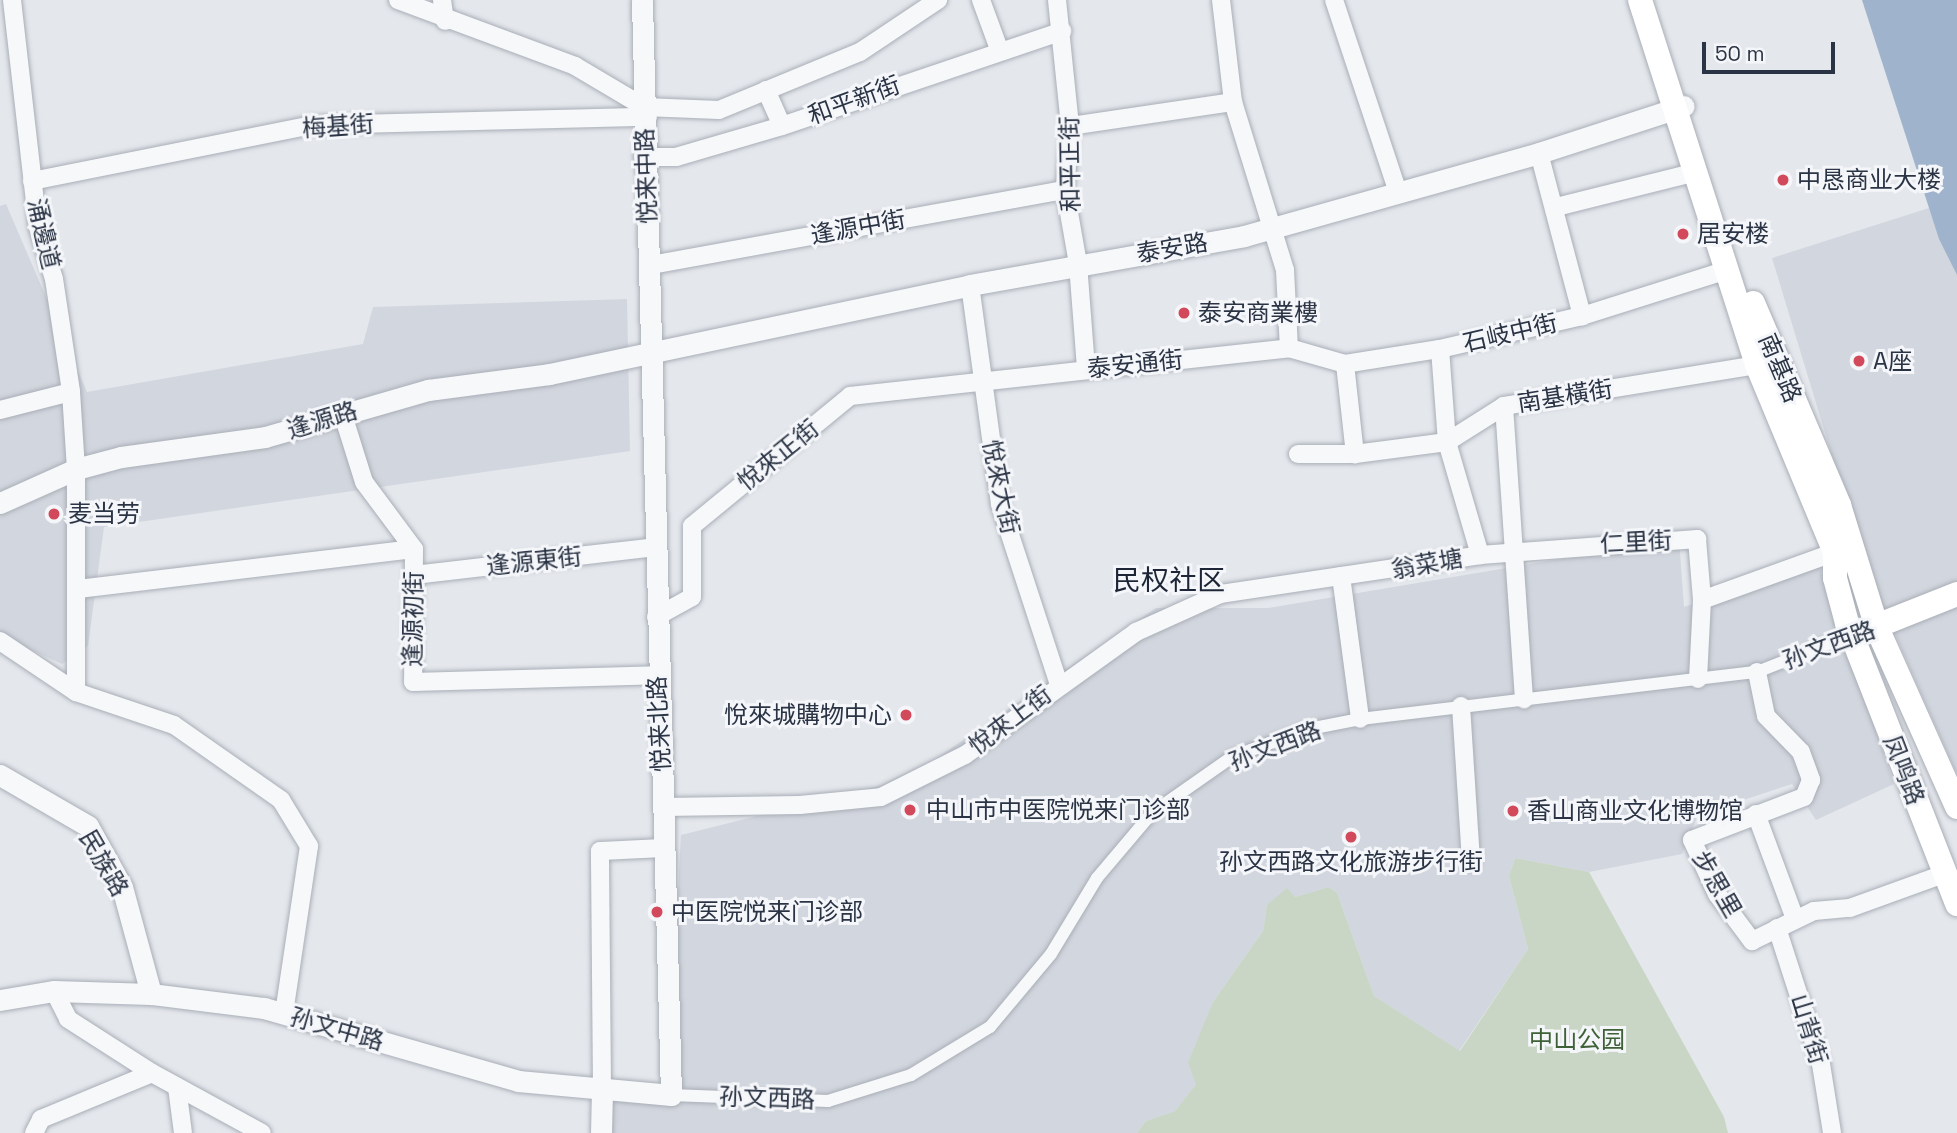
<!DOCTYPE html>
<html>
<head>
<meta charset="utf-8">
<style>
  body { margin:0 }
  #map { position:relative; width:1957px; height:1133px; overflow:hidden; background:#e4e7ec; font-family:"Space Grotesk","Noto Sans SC",sans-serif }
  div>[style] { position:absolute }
  .built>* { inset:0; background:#d2d6de }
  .green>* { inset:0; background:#c9d6c5 }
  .water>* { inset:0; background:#9fb4cc }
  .roads { filter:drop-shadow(0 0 2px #a9aeb7) drop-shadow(0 0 2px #a9aeb7) }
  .pedestrian>* { height:12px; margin:-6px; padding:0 6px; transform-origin:6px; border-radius:6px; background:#f7f8fa }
  .minor>* { height:18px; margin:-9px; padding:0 9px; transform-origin:9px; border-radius:9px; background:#f7f8fa }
  .tertiary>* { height:21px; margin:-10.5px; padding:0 10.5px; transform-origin:10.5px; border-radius:10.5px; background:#f7f8fa }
  .secondary>* { height:24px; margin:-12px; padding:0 12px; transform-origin:12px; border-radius:12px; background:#fff }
  .dots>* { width:19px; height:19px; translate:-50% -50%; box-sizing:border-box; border:4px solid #f4f6f9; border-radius:50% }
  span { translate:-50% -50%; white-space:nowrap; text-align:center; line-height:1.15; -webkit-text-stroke:6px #f4f6f9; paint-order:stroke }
  .street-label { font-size:24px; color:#2b3445 }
  .poi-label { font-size:24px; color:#2b3445 }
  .left { translate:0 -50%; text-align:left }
  .right { translate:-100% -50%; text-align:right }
  .park-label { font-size:24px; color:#3f6138 }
  .quarter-label { font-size:28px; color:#1d2536 }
  .scale { position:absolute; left:1702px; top:42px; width:133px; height:32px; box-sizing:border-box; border:4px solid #2b3445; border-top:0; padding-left:9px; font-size:21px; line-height:24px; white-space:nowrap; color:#2b3445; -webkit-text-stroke:5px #f4f6f9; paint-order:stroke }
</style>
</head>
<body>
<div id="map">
  <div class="built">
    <div style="clip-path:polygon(6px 204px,87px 392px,363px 344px,373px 307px,627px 299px,630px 451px,104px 527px,88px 646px,62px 664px,0 636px,0 206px)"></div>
    <div style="clip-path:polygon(1929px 208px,1957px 275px,1957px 774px,1867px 571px,1772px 258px)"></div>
    <div style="clip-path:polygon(1679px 539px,1684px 607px,1817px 560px,1894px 784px,1816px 820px,1792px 784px,1698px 815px,1682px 854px,1589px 872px,1515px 858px,1509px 876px,1528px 949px,1459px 1051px,1374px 996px,1337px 893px,1329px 887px,1267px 905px,1263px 931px,1213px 1002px,1196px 1084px,1175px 1111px,1146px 1121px,1137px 1133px,603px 1133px,605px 1098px,679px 1082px,674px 965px,681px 835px,882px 785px,934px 760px,1156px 608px,1268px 608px)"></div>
  </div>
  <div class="green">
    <div style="clip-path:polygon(1515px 858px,1589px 872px,1724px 1117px,1728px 1133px,1137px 1133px,1146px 1121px,1175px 1111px,1196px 1084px,1188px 1063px,1213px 1002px,1263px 931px,1267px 905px,1287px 888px,1295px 897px,1329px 887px,1337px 893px,1374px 996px,1460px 1051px,1528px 949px,1509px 876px)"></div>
  </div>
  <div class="water">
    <div style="clip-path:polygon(1862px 0,1957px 0,1957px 275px,1939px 239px)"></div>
  </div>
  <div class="roads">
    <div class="pedestrian">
      <div style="left:671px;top:1095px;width:157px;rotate:2.2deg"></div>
      <div style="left:828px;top:1101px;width:87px;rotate:-17.4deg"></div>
      <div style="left:911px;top:1075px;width:92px;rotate:-31.3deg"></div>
      <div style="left:990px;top:1027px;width:95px;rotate:-50.1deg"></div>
      <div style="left:1051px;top:954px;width:89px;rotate:-58.8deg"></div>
      <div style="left:1097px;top:878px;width:85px;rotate:-49.8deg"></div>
      <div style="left:1152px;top:813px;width:98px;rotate:-35deg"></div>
      <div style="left:1232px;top:757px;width:82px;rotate:-20deg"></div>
      <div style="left:1309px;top:729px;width:52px;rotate:-11.1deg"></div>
      <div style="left:1360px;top:719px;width:400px;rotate:-6.8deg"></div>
      <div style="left:1757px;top:672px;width:101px;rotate:-21.5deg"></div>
    </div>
    <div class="minor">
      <div style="left:12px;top:0;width:228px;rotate:83.5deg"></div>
      <div style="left:38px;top:227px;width:54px;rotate:72.9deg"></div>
      <div style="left:54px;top:279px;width:114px;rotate:81.4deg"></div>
      <div style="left:71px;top:392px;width:77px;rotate:86.3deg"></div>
      <div style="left:76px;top:469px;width:223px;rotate:90deg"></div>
      <div style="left:398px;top:0;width:189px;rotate:20.4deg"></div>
      <div style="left:575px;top:66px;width:80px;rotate:30.7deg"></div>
      <div style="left:644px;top:107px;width:75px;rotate:2.3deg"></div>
      <div style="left:719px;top:110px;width:152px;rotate:-22.4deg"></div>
      <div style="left:860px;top:52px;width:94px;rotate:-33.7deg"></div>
      <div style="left:442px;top:0;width:21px;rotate:82deg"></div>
      <div style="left:981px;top:0;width:52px;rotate:69.8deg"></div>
      <div style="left:1057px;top:0;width:127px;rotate:84.1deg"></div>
      <div style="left:1070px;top:126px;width:64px;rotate:94.5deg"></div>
      <div style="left:1065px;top:190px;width:75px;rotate:80deg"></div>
      <div style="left:1078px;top:264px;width:105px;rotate:85.6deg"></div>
      <div style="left:1221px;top:0;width:103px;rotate:83.3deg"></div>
      <div style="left:1233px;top:102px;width:176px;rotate:72.8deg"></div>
      <div style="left:1285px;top:270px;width:78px;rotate:87.1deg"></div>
      <div style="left:1334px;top:0;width:202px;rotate:71.6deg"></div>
      <div style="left:766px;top:90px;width:39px;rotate:66deg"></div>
      <div style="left:1070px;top:126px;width:165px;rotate:-8.4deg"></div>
      <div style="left:1539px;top:153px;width:169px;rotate:75.2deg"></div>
      <div style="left:643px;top:157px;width:33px"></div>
      <div style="left:676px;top:157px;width:110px;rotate:-16.3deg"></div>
      <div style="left:782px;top:126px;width:296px;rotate:-18.7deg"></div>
      <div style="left:32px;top:181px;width:287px;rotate:-11.3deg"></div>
      <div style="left:313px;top:125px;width:335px;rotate:-1.4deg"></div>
      <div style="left:1556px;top:207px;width:144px;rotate:-14deg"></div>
      <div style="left:651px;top:265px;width:421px;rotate:-10.3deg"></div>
      <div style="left:970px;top:285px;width:221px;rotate:82.2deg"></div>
      <div style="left:1000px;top:504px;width:189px;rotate:71.9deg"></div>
      <div style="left:1440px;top:349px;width:93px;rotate:85.7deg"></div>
      <div style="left:1447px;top:442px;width:118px;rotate:73.7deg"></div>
      <div style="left:1345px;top:364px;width:91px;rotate:83.7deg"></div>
      <div style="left:1504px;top:406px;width:294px;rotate:86.1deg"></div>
      <div style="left:0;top:410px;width:73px;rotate:-14.2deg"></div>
      <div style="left:343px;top:415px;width:70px;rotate:72.6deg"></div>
      <div style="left:364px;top:482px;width:84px;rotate:53.3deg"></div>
      <div style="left:414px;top:549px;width:133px;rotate:90.4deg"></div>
      <div style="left:413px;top:682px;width:244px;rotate:-1.6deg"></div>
      <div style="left:1298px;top:454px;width:57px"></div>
      <div style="left:1355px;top:454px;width:93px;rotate:-7.4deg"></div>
      <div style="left:1447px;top:442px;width:67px;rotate:-32.3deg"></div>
      <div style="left:1504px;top:406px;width:256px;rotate:-9.2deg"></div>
      <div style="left:414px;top:575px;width:243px;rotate:-6.6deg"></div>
      <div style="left:1341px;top:576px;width:144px;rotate:82.4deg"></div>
      <div style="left:78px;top:589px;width:338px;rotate:-6.8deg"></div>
      <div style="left:1702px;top:600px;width:141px;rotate:-19.8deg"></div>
      <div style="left:656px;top:617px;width:41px;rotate:-29.1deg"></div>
      <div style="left:692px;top:597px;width:71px;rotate:-90deg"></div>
      <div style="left:692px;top:526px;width:205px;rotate:-39.4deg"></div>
      <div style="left:850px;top:396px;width:442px;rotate:-6.2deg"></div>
      <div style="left:1289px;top:348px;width:58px;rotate:15.9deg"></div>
      <div style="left:1345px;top:364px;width:96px;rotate:-9deg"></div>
      <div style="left:1440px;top:349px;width:146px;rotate:-13.1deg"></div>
      <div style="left:1582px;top:316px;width:152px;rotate:-17.6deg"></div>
      <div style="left:0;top:641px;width:92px;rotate:33.9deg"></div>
      <div style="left:76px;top:692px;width:103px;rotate:18.6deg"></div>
      <div style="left:174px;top:725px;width:131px;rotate:35deg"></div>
      <div style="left:281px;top:800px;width:54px;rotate:58.7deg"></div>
      <div style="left:309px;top:846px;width:170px;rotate:98.5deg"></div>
      <div style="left:1757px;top:672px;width:45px;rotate:78.4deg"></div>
      <div style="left:1766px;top:716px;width:50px;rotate:45.8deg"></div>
      <div style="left:1801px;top:752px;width:30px;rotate:70deg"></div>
      <div style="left:1811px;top:780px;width:18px;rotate:112deg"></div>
      <div style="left:1804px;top:797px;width:120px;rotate:159deg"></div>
      <div style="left:1692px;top:840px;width:60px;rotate:65.2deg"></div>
      <div style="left:1717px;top:894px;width:59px;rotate:53.3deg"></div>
      <div style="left:1752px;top:941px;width:69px;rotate:-25.8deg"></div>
      <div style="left:1814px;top:911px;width:36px;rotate:-5deg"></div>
      <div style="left:1850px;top:908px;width:100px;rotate:-19.9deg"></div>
      <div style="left:1461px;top:706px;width:156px;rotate:86.3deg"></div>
      <div style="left:663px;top:807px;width:137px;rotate:-0.8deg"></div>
      <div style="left:800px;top:805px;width:81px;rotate:-5.6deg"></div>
      <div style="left:881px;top:797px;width:94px;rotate:-26.6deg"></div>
      <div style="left:965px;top:755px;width:211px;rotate:-35.7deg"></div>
      <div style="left:1136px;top:632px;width:92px;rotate:-24.3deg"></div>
      <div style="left:1220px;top:594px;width:263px;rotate:-8.5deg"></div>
      <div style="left:1480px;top:555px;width:218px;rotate:-4.2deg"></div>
      <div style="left:1697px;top:539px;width:61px;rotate:85.3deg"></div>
      <div style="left:1702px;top:600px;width:79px;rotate:92.9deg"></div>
      <div style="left:1756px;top:814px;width:112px;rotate:69.6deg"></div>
      <div style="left:1777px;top:928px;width:143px;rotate:72.1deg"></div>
      <div style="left:1821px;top:1064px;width:70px;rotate:80.9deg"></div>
      <div style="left:54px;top:991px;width:31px;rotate:63deg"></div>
      <div style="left:68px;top:1019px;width:100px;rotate:32.7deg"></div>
      <div style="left:152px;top:1073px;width:125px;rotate:28.6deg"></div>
      <div style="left:177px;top:1087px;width:46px;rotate:82.6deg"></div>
      <div style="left:602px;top:1089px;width:238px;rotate:-90.5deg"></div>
      <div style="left:600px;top:851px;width:64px;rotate:-2.7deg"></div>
      <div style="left:34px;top:1133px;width:16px;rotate:-63deg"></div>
      <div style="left:41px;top:1119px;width:120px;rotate:-22.5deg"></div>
    </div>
    <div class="tertiary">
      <div style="left:0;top:503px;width:83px;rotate:-24.1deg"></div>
      <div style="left:76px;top:469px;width:47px;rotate:-14.9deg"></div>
      <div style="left:121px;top:457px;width:145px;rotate:-7.9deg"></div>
      <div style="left:265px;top:437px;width:170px;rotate:-16.1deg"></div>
      <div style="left:428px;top:390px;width:122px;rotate:-7.5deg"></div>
      <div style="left:549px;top:374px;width:430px;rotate:-11.9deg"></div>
      <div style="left:970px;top:285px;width:278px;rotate:-10.1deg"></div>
      <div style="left:1244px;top:236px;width:306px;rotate:-15.7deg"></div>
      <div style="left:1539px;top:153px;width:152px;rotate:-18deg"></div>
      <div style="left:0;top:775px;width:102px;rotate:30.1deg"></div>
      <div style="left:88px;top:826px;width:70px;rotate:60.9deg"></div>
      <div style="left:122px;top:887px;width:111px;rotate:74.8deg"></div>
      <div style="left:0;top:1000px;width:55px;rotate:-9.5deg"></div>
      <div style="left:54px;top:991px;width:97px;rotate:1.8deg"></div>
      <div style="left:151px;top:994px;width:114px;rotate:7.1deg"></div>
      <div style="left:264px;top:1008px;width:264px;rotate:16deg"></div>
      <div style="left:518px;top:1081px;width:154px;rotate:5.2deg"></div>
      <div style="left:671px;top:1095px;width:1095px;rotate:-91.52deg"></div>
      <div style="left:601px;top:1133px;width:44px;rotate:-88.7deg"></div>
    </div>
    <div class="secondary">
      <div style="left:1640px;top:0;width:383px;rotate:72.2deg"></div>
      <div style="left:1757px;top:365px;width:203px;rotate:67.4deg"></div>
      <div style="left:1835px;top:552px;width:26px;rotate:90deg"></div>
      <div style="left:1835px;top:578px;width:47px;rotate:75.1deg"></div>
      <div style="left:1847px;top:623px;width:302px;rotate:68.6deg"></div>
      <div style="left:1753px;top:303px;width:220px;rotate:66.9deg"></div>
      <div style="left:1839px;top:505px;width:129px;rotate:72.8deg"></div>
      <div style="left:1877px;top:628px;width:196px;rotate:65.9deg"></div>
      <div style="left:1864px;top:631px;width:100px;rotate:-21.7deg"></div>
    </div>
  </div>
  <div class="dots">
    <div style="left:1783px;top:180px;background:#d1495b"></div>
    <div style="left:1683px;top:234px;background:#d1495b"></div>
    <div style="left:1184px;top:313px;background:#d1495b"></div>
    <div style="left:1859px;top:361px;background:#d1495b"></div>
    <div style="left:54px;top:514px;background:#d1495b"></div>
    <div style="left:906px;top:715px;background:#d1495b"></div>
    <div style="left:910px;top:810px;background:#d1495b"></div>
    <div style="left:1513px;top:811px;background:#d1495b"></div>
    <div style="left:1351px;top:837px;background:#d1495b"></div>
    <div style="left:657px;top:912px;background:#d1495b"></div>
  </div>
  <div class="street-label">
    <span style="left:854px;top:100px;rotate:-20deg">和平新街</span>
    <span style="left:338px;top:126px;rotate:-4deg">梅基街</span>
    <span style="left:1070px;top:164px;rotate:-91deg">和平正街</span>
    <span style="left:646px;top:176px;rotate:-92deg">悦来中路</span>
    <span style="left:858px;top:227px;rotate:-10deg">逢源中街</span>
    <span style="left:44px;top:234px;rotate:77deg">涌邊道</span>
    <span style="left:1172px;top:248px;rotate:-10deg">泰安路</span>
    <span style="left:1510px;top:333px;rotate:-13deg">石岐中街</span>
    <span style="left:1135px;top:364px;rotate:-6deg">泰安通街</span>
    <span style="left:1780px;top:368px;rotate:67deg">南基路</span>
    <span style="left:1565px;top:396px;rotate:-9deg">南基橫街</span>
    <span style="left:322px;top:420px;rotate:-17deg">逢源路</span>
    <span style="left:778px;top:455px;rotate:-39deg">悅來正街</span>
    <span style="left:1001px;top:487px;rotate:78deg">悅來大街</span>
    <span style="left:1636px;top:542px;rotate:-3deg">仁里街</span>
    <span style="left:534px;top:561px;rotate:-6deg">逢源東街</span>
    <span style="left:1427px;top:564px;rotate:-10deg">翁菜塘</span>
    <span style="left:413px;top:619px;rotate:-89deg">逢源初街</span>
    <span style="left:1829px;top:645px;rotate:-20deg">孙文西路</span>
    <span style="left:1010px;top:720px;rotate:-37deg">悅來上街</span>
    <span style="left:659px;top:724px;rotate:-93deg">悦来北路</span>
    <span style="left:1275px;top:746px;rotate:-21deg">孙文西路</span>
    <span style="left:1904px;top:770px;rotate:69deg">凤鸣路</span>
    <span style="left:104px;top:863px;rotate:60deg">民族路</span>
    <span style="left:1717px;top:884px;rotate:60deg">步思里</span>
    <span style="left:337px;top:1029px;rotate:16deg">孙文中路</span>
    <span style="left:1809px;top:1029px;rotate:73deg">山背街</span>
    <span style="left:767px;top:1098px;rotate:2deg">孙文西路</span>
  </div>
  <div class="poi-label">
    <span class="left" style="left:1797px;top:180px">中恳商业大楼</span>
    <span class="left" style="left:1697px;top:234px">居安楼</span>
    <span class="left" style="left:1198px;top:313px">泰安商業樓</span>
    <span class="left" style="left:1873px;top:361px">A座</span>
    <span class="left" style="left:68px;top:514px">麦当劳</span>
    <span class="right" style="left:892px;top:715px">悅來城購物中心</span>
    <span class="left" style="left:926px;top:810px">中山市中医院悦来门诊部</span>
    <span class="left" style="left:1527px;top:811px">香山商业文化博物馆</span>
    <span style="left:1351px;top:862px">孙文西路文化旅游步行街</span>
    <span class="left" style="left:671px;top:912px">中医院悦来门诊部</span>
  </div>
  <div class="park-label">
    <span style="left:1577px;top:1040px">中山公园</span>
  </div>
  <div class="quarter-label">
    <span style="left:1169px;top:580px">民权社区</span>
  </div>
  <div class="scale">50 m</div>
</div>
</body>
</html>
